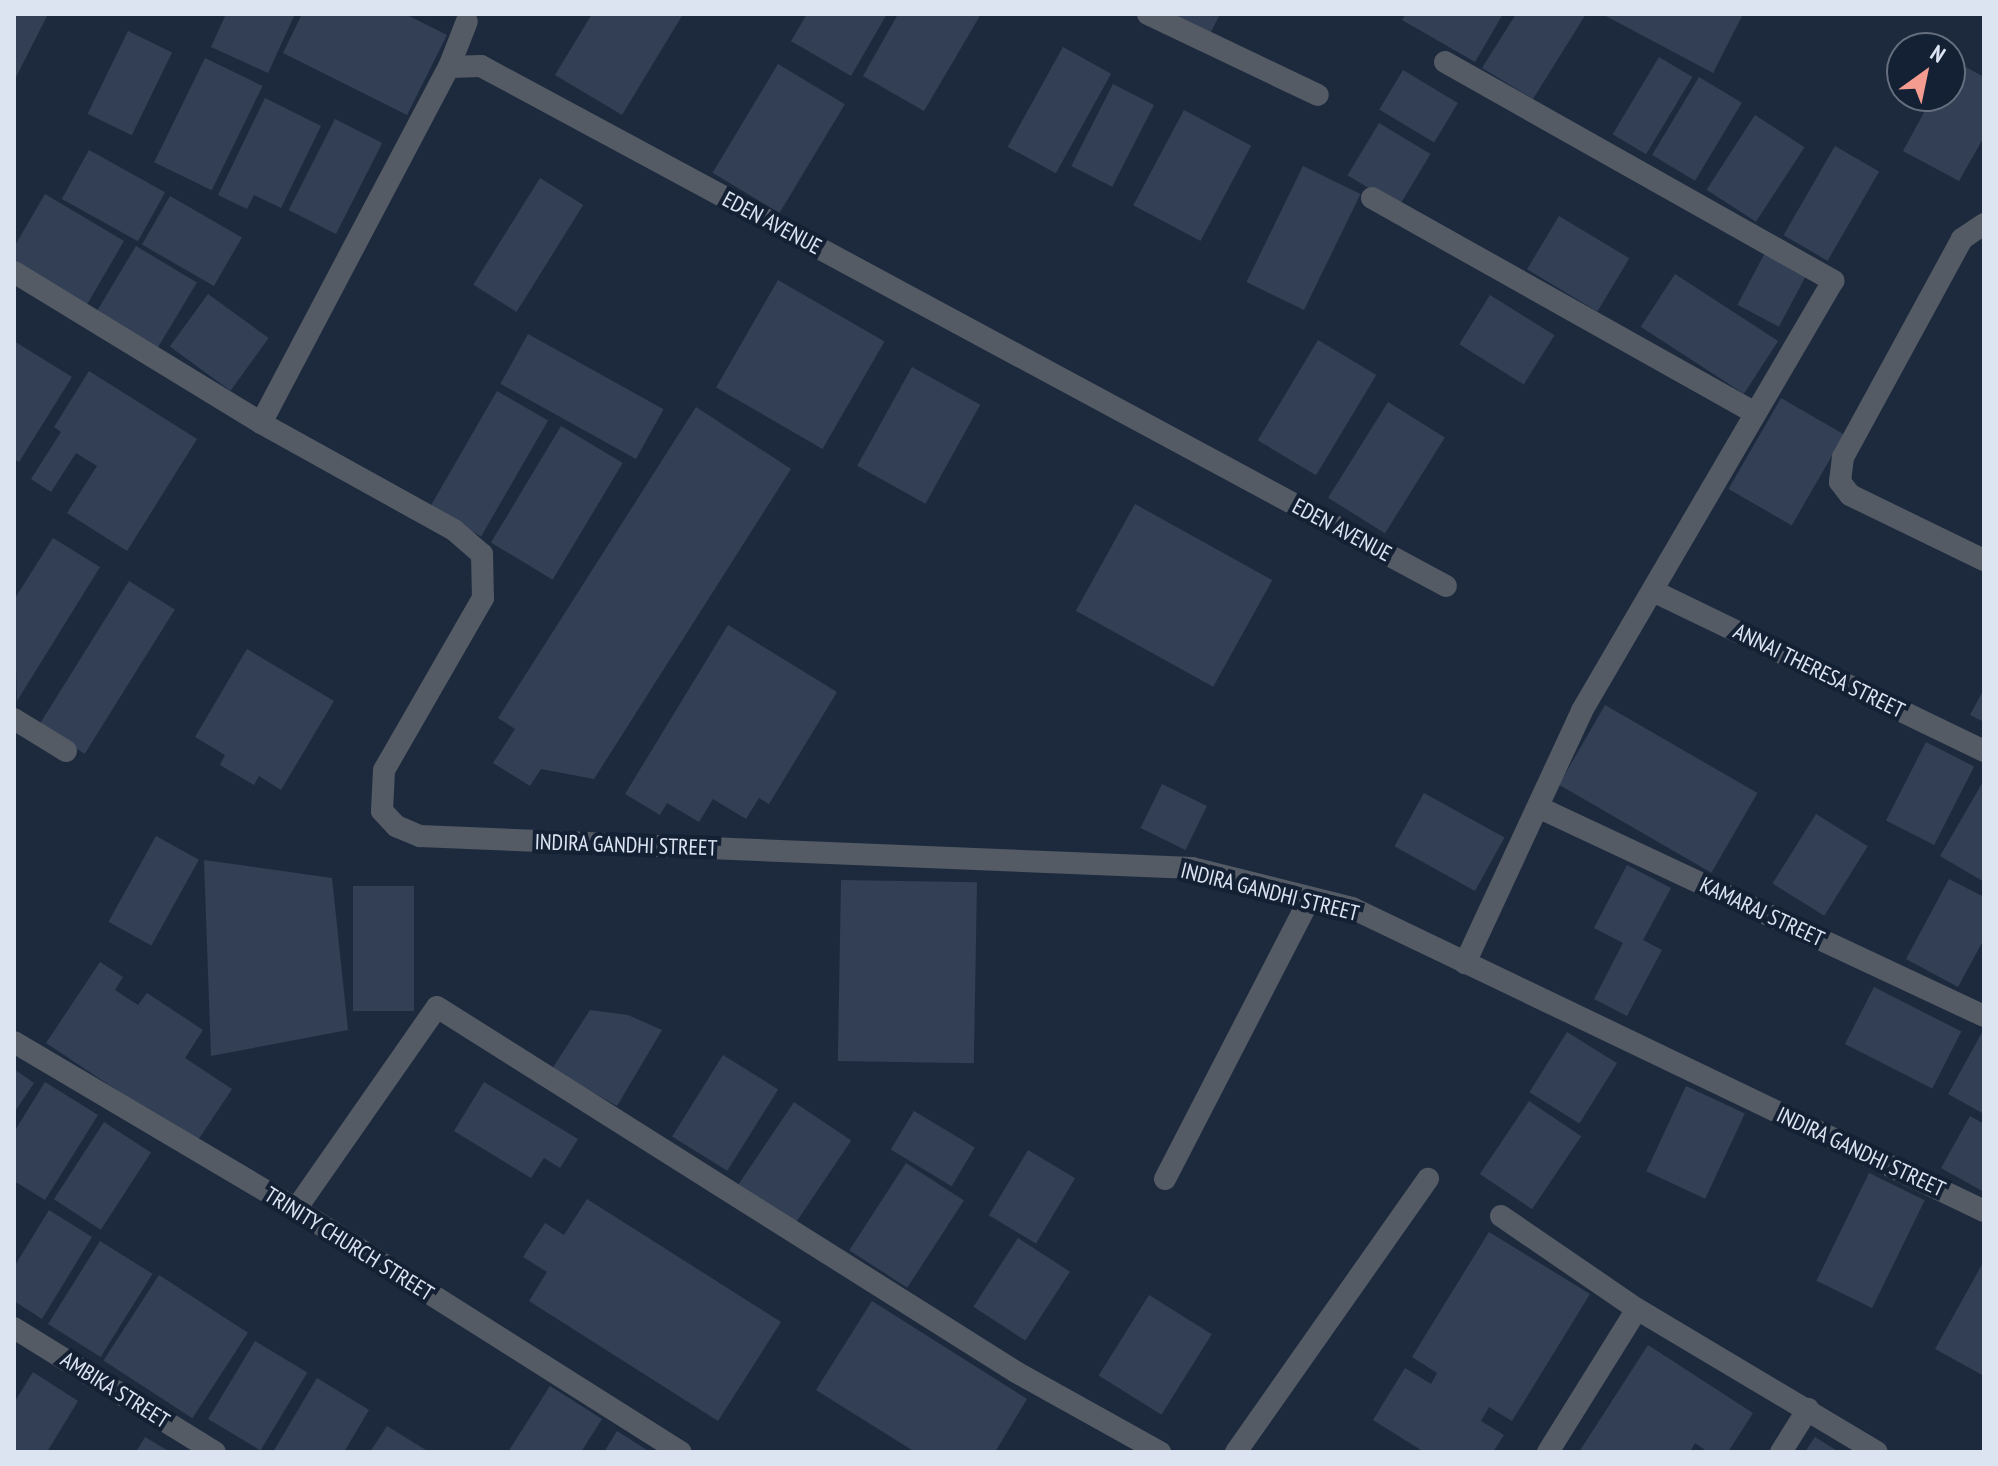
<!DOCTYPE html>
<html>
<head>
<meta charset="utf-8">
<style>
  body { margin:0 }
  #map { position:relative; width:1998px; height:1466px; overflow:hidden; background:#1d2a3e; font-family:"PT Sans Narrow",sans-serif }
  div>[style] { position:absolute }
  .building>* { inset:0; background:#323f55; transform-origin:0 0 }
  .minor>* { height:22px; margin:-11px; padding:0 11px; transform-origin:11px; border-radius:11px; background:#545b65 }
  span { translate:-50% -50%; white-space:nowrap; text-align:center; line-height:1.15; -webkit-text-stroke:8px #142033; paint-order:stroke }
  .street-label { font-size:22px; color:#dce4f2 }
  .frame { position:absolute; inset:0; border:16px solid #dce4f2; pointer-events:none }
  .north { position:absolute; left:1886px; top:32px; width:80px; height:80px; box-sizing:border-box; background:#142033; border:2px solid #646e7f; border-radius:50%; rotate:33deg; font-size:22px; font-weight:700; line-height:32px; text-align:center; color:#dce4f2 }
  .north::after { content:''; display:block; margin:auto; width:28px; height:36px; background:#f59c91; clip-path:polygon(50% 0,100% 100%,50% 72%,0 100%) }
</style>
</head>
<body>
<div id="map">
  <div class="building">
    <div style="clip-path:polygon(14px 14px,48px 14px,14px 81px)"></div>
    <div style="clip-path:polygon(226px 14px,295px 14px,268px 73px,211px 47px)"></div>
    <div style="clip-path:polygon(302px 14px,405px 14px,447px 35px,407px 115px,283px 53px)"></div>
    <div style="clip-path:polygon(592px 14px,683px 14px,622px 115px,555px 75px)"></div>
    <div style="clip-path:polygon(807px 14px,887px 14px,851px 76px,791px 41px)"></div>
    <div style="clip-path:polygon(898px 14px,981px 14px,924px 111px,863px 76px)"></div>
    <div style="clip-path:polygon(1157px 14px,1220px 14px,1211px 32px)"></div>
    <div style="clip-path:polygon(1406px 14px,1503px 14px,1475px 62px,1402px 20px)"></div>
    <div style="clip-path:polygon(1516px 14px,1586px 14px,1533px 99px,1482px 68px)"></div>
    <div style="clip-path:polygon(1602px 14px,1743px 14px,1713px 73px)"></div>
    <div style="left:128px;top:31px;width:49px;height:92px;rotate:26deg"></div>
    <div style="left:1063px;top:47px;width:55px;height:114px;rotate:29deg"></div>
    <div style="left:1659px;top:57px;width:39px;height:90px;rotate:31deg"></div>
    <div style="left:205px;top:58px;width:64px;height:116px;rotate:26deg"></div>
    <div style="clip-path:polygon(1953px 60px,1984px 77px,1984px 137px,1959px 181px,1903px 151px,1933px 96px,1950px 96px)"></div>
    <div style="left:778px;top:64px;width:78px;height:127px;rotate:31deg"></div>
    <div style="left:1403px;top:70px;width:64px;height:46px;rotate:31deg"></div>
    <div style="left:1699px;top:77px;width:50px;height:91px;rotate:31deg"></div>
    <div style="left:1113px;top:84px;width:46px;height:92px;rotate:27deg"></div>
    <div style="clip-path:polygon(265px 98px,321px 126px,281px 208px,254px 195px,247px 209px,218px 195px)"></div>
    <div style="left:1184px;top:110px;width:76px;height:108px;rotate:28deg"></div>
    <div style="left:1755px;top:115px;width:59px;height:89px;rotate:33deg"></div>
    <div style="left:335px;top:119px;width:53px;height:102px;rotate:27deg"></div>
    <div style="left:1379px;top:123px;width:60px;height:61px;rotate:31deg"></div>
    <div style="left:1835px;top:146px;width:51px;height:103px;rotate:30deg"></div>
    <div style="left:89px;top:150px;width:87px;height:56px;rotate:29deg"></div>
    <div style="left:1303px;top:166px;width:64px;height:129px;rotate:26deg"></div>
    <div style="left:540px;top:178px;width:51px;height:126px;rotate:32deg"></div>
    <div style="clip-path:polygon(45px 194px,124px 241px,85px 308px,14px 267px,14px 247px)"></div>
    <div style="left:170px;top:196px;width:83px;height:56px;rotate:30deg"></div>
    <div style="left:1559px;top:216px;width:82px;height:62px;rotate:31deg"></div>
    <div style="left:136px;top:246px;width:71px;height:76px;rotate:31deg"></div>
    <div style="left:1767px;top:249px;width:47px;height:63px;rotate:28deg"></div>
    <div style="left:1675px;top:274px;width:123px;height:63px;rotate:33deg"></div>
    <div style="left:778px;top:280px;width:123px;height:124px;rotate:30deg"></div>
    <div style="left:208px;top:294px;width:75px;height:65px;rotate:36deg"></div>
    <div style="left:1490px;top:295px;width:76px;height:58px;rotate:32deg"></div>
    <div style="left:528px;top:334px;width:155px;height:57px;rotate:29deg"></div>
    <div style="left:1318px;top:340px;width:68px;height:117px;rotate:31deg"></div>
    <div style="clip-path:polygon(14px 341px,72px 377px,19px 462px,14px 459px)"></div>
    <div style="left:912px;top:367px;width:78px;height:113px;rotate:29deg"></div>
    <div style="clip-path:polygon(89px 371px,197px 439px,127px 551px,67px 513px,97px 466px,76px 453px,51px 492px,31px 479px,61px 432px,54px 427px)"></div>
    <div style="left:497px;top:391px;width:59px;height:134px;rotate:30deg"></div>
    <div style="left:1781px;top:398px;width:73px;height:105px;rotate:30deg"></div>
    <div style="left:1388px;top:402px;width:67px;height:113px;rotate:32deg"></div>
    <div style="clip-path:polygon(696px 407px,791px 469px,594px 779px,541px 769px,530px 786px,493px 763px,515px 729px,498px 718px)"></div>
    <div style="left:561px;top:426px;width:72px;height:136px;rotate:31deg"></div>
    <div style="left:1135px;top:504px;width:157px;height:122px;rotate:29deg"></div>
    <div style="clip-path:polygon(53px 538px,100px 567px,17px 701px,14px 600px)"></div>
    <div style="left:129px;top:581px;width:54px;height:170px;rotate:32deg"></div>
    <div style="clip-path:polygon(728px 625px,837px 692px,769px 804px,759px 798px,746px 819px,713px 799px,699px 822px,667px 803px,660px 815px,625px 794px)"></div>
    <div style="clip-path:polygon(247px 649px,334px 701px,281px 790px,259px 776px,254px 785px,220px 765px,225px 755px,195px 737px)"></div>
    <div style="clip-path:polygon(1984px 689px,1984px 722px,1970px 715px)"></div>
    <div style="left:1605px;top:705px;width:176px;height:92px;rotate:30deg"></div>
    <div style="left:1926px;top:742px;width:54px;height:88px;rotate:27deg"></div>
    <div style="clip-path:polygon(1984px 780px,1984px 882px,1940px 856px)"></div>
    <div style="left:1162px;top:784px;width:50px;height:49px;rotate:26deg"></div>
    <div style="left:1424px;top:793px;width:92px;height:61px;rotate:29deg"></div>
    <div style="left:1816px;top:814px;width:61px;height:82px;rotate:32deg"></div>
    <div style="left:156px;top:836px;width:49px;height:98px;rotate:29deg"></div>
    <div style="clip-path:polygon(204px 860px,332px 878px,348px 1030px,211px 1056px)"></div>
    <div style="clip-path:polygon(1627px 865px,1671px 888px,1643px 940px,1662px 950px,1627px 1016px,1594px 999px,1623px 943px,1594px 928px)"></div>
    <div style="clip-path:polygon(1949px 879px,1984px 897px,1984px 939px,1958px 987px,1906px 959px)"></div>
    <div style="left:841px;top:880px;width:136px;height:181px;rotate:1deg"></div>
    <div style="left:353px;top:886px;width:61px;height:125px"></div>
    <div style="clip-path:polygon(100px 962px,123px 977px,115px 990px,138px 1005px,147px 993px,203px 1030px,185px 1058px,232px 1089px,196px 1143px,46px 1043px)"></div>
    <div style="left:1874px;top:987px;width:98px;height:64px;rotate:27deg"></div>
    <div style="clip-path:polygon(590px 1010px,628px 1015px,662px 1030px,617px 1106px,552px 1069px)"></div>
    <div style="clip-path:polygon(1984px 1029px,1984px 1114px,1948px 1094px)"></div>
    <div style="left:1567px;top:1032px;width:59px;height:71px;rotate:32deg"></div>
    <div style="left:723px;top:1055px;width:65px;height:96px;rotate:32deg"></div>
    <div style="clip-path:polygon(14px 1069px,34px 1083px,14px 1113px)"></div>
    <div style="clip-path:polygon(45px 1082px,98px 1115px,45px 1200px,14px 1181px,14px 1132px)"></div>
    <div style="clip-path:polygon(484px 1082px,578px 1139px,560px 1168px,544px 1158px,531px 1178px,454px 1131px)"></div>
    <div style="left:1686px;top:1086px;width:65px;height:94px;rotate:25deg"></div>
    <div style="left:1529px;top:1101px;width:63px;height:88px;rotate:34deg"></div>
    <div style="left:794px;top:1102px;width:69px;height:100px;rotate:34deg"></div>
    <div style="left:914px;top:1111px;width:71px;height:45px;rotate:31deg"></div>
    <div style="clip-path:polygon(1970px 1116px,1984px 1124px,1984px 1192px,1941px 1168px)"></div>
    <div style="left:104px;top:1122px;width:56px;height:92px;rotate:33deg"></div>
    <div style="left:1028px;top:1150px;width:55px;height:76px;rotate:31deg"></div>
    <div style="left:906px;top:1163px;width:69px;height:104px;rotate:33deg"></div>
    <div style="left:1869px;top:1173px;width:62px;height:120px;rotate:26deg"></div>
    <div style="clip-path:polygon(587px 1199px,781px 1322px,718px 1421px,529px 1301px,547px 1272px,523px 1257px,545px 1223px,564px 1235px)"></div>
    <div style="clip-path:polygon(49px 1210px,92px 1237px,42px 1319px,14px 1301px,14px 1267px)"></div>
    <div style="clip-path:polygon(1489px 1232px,1590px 1294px,1512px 1421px,1489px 1407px,1481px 1421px,1504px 1435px,1493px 1452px,1424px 1452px,1373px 1420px,1405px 1368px,1431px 1384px,1437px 1373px,1412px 1357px)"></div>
    <div style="left:1018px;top:1238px;width:62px;height:82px;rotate:33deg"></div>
    <div style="left:100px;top:1241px;width:62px;height:98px;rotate:32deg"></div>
    <div style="clip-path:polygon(1984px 1261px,1984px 1376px,1935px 1349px)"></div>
    <div style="left:159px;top:1275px;width:106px;height:102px;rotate:33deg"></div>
    <div style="left:1149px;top:1295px;width:74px;height:95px;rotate:32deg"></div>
    <div style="clip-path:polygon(872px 1301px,1027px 1399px,995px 1452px,915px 1452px,816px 1390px)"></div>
    <div style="left:255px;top:1341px;width:61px;height:91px;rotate:31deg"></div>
    <div style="clip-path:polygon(1648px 1345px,1753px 1413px,1728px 1452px,1708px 1452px,1695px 1443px,1690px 1452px,1579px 1452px)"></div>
    <div style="clip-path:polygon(33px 1372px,78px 1401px,47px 1452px,14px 1452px,14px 1403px)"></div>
    <div style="clip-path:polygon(317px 1378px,369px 1410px,344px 1452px,273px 1452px)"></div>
    <div style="clip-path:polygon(550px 1386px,602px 1419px,581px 1452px,508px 1452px)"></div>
    <div style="clip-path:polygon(387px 1426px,429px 1452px,370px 1452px)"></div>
    <div style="clip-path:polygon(617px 1431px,650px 1452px,604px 1452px)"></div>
    <div style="clip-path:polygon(145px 1437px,170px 1452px,136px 1452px)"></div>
    <div style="clip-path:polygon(1815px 1437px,1839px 1452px,1805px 1452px)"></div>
  </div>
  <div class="minor">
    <div style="left:1148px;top:14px;width:188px;rotate:25.5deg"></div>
    <div style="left:1445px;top:62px;width:446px;rotate:29.4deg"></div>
    <div style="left:1833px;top:281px;width:498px;rotate:120.3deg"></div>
    <div style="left:1582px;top:711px;width:278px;rotate:114.9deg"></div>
    <div style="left:449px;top:67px;width:49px;rotate:-68.6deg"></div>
    <div style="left:1372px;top:198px;width:437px;rotate:29.3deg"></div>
    <div style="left:1984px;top:224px;width:27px;rotate:146deg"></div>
    <div style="left:1962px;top:239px;width:248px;rotate:118.6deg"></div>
    <div style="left:1843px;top:457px;width:25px;rotate:97deg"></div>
    <div style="left:1840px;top:482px;width:16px;rotate:52deg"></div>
    <div style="left:1850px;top:495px;width:149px;rotate:25.9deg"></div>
    <div style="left:14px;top:272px;width:289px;rotate:31.4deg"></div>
    <div style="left:261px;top:423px;width:221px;rotate:29deg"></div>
    <div style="left:454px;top:530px;width:37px;rotate:41deg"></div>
    <div style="left:482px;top:554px;width:44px;rotate:88.7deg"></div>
    <div style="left:483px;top:598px;width:198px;rotate:119.9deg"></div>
    <div style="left:384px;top:770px;width:41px;rotate:92.8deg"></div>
    <div style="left:382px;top:811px;width:21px;rotate:47deg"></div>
    <div style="left:396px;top:826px;width:26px;rotate:23deg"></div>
    <div style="left:420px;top:836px;width:773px;rotate:2.37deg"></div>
    <div style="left:1192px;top:868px;width:165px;rotate:14deg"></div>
    <div style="left:1352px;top:908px;width:701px;rotate:25.61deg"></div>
    <div style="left:261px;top:423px;width:403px;rotate:-62.2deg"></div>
    <div style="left:449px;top:67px;width:32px;rotate:-2deg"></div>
    <div style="left:481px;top:66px;width:1096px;rotate:28.32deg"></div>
    <div style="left:1653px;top:591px;width:368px;rotate:25.8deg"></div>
    <div style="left:14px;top:719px;width:61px;rotate:31.6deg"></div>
    <div style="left:1540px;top:808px;width:490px;rotate:25.1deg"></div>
    <div style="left:14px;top:1042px;width:328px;rotate:30.6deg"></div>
    <div style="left:296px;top:1209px;width:455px;rotate:32.3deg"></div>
    <div style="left:1165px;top:1179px;width:316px;rotate:-62.7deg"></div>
    <div style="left:296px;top:1209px;width:246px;rotate:-55.1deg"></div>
    <div style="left:437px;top:1007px;width:684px;rotate:32.23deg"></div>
    <div style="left:1016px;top:1372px;width:165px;rotate:29.1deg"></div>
    <div style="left:1501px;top:1216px;width:165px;rotate:34.4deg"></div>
    <div style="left:1637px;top:1309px;width:279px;rotate:30.8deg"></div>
    <div style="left:14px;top:1328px;width:236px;rotate:31.7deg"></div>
    <div style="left:1236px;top:1452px;width:334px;rotate:-54.9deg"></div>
    <div style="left:1548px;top:1452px;width:168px;rotate:-58.1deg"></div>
    <div style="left:1781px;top:1452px;width:51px;rotate:-57.9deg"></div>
  </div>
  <div class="street-label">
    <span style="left:772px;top:223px;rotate:28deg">EDEN AVENUE</span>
    <span style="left:1342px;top:530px;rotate:28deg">EDEN AVENUE</span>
    <span style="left:1819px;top:671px;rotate:26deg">ANNAI THERESA STREET</span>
    <span style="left:626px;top:845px;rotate:2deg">INDIRA GANDHI STREET</span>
    <span style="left:1270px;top:892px;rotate:14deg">INDIRA GANDHI STREET</span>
    <span style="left:1762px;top:912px;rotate:25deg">KAMARAJ STREET</span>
    <span style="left:1861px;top:1152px;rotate:25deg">INDIRA GANDHI STREET</span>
    <span style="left:349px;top:1244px;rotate:32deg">TRINITY CHURCH STREET</span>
    <span style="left:115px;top:1390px;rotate:32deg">AMBIKA STREET</span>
  </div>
  <div class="frame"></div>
  <div class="north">N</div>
</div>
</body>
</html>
